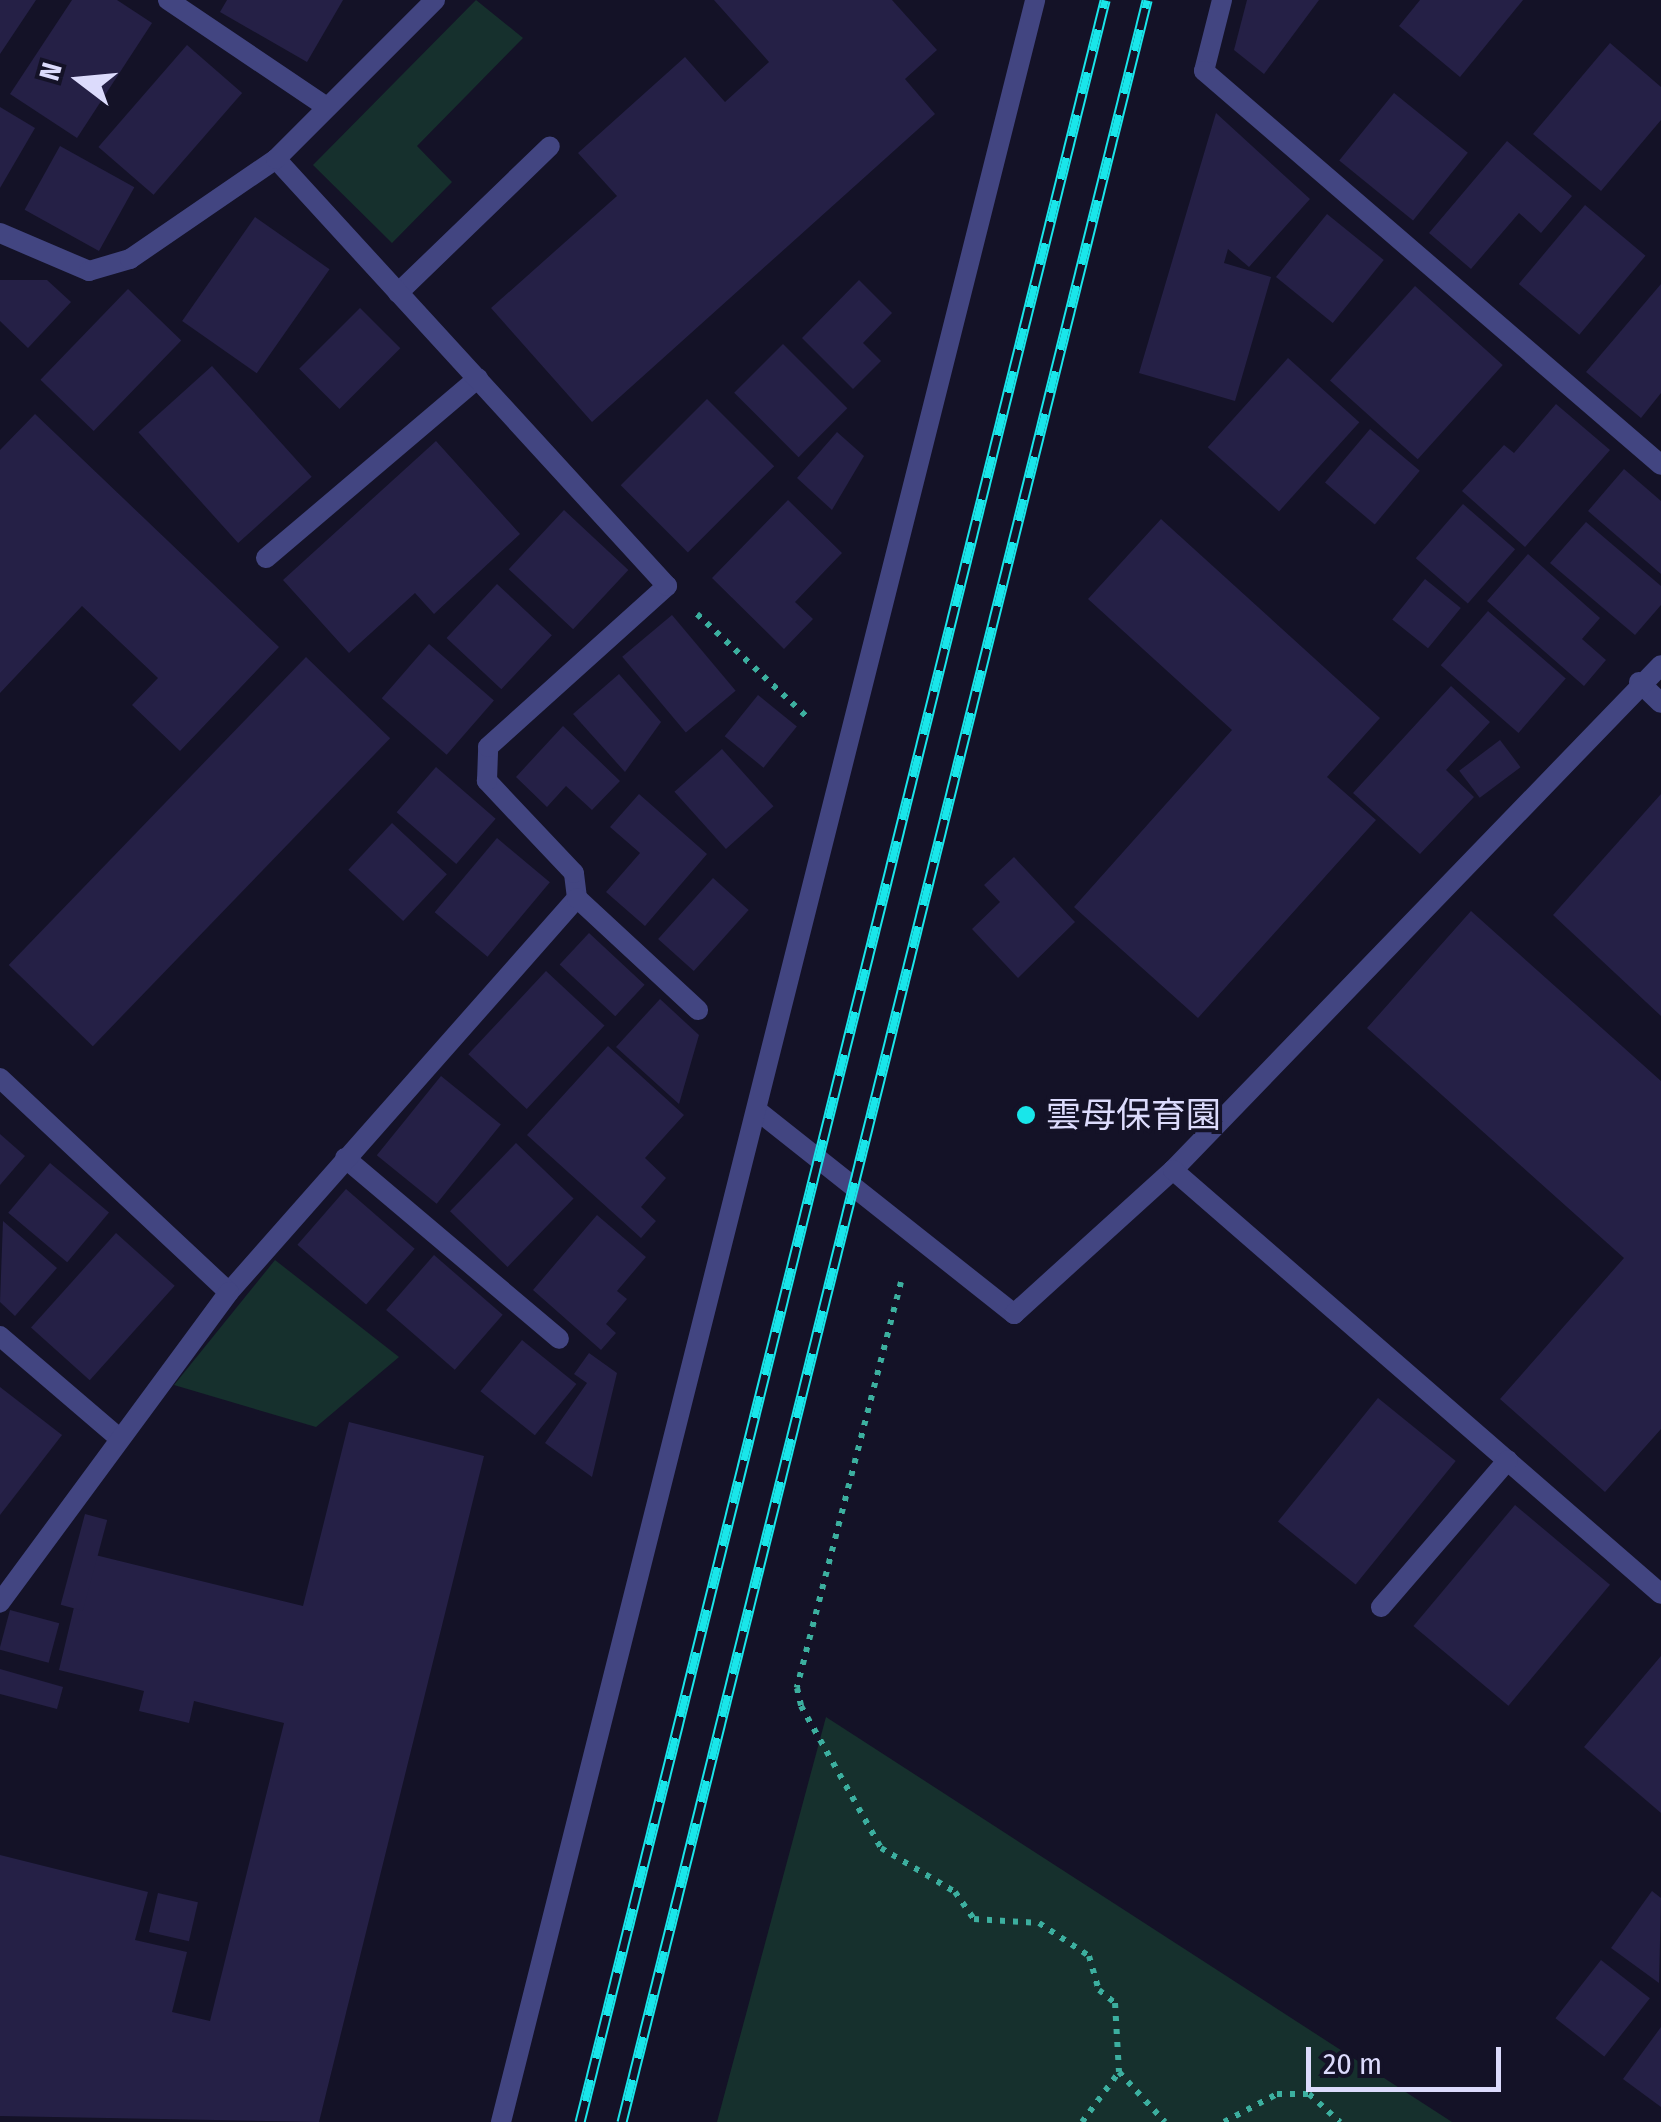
<!DOCTYPE html>
<html>
<head>
<meta charset="utf-8">
<style>
  body { margin:0 }
  #map { position:relative; width:1661px; height:2122px; overflow:hidden; background:#141227; font-family:"Fira Sans Condensed","Noto Sans JP",sans-serif }
  div>[style] { position:absolute }
  .green>* { inset:0; background:#16302d }
  .building>* { inset:0; background:#252046; transform-origin:0 0 }
  .path>* { height:6px; margin-top:-3px; transform-origin:0; background:repeating-linear-gradient(90deg,#3caf9f 0 5px,transparent 0 13px) }
  .service>* { height:20px; margin:-10px; padding:0 10px; transform-origin:10px; border-radius:10px; background:#424581 }
  .minor>* { height:20px; margin:-10px; padding:0 10px; transform-origin:10px; border-radius:10px; background:#424581 }
  .rail>* { height:11px; margin-top:-5.5px; transform-origin:0; background:repeating-linear-gradient(90deg,#141227 0 22px,#19e6ea 0 44px); box-sizing:border-box; border-block:2px solid #19e6ea }
  .dots>* { width:28px; height:28px; translate:-50% -50%; box-sizing:border-box; border:5px solid #141227; border-radius:50% }
  span { translate:-50% -50%; white-space:nowrap; text-align:center; line-height:1.15; -webkit-text-stroke:8px #141227; paint-order:stroke }
  .poi-label { font-size:35px; color:#dcdbfc }
  .left { translate:0 -50%; text-align:left }
  .north { position:absolute; left:30px; top:30px; width:100px; height:100px; -webkit-text-stroke:8px #141227; paint-order:stroke; rotate:286deg; font-size:28px; font-weight:700; line-height:40px; text-align:center; color:#dcdbfc }
  .north::after { content:''; display:block; margin:auto; width:35px; height:45px; background:#dcdbfc; clip-path:polygon(50% 0,100% 100%,50% 72%,0 100%) }
  .scale { position:absolute; left:1306px; top:2047px; width:195px; height:45px; box-sizing:border-box; border:5px solid #dcdbfc; border-top:0; padding-left:12px; font-size:30px; line-height:35px; white-space:nowrap; color:#dcdbfc; -webkit-text-stroke:8px #141227; paint-order:stroke }
</style>
</head>
<body>
<div id="map">
  <div class="green">
    <div style="clip-path:polygon(476px 0,523px 38px,417px 146px,452px 182px,392px 243px,313px 165px)"></div>
    <div style="clip-path:polygon(275px 1260px,399px 1357px,316px 1427px,174px 1385px)"></div>
    <div style="clip-path:polygon(826px 1717px,1452px 2122px,717px 2122px)"></div>
  </div>
  <div class="building">
    <div style="clip-path:polygon(0 0,36px 0,0 54px)"></div>
    <div style="clip-path:polygon(72px 0,117px 0,152px 23px,77px 138px,10px 94px)"></div>
    <div style="clip-path:polygon(227px 0,343px 0,307px 62px,220px 12px)"></div>
    <div style="clip-path:polygon(714px 0,892px 0,937px 50px,905px 79px,935px 114px,592px 422px,491px 308px,617px 196px,578px 153px,685px 57px,725px 102px,769px 62px)"></div>
    <div style="clip-path:polygon(1247px 0,1319px 0,1264px 74px,1234px 50px)"></div>
    <div style="clip-path:polygon(1420px 0,1523px 0,1460px 77px,1399px 26px)"></div>
    <div style="clip-path:polygon(1610px 43px,1661px 87px,1661px 120px,1601px 191px,1533px 134px)"></div>
    <div style="left:187px;top:45px;width:73px;height:135px;rotate:41deg"></div>
    <div style="left:1394px;top:93px;width:95px;height:87px;rotate:39deg"></div>
    <div style="clip-path:polygon(0 107px,35px 128px,0 188px)"></div>
    <div style="clip-path:polygon(1216px 113px,1310px 199px,1249px 267px,1228px 249px,1224px 263px,1271px 277px,1235px 401px,1139px 373px)"></div>
    <div style="clip-path:polygon(1507px 141px,1572px 196px,1541px 233px,1519px 213px,1471px 269px,1429px 233px)"></div>
    <div style="left:60px;top:146px;width:85px;height:73px;rotate:29deg"></div>
    <div style="left:1585px;top:205px;width:79px;height:103px;rotate:40deg"></div>
    <div style="left:1327px;top:214px;width:73px;height:81px;rotate:39deg"></div>
    <div style="left:255px;top:217px;width:91px;height:127px;rotate:35deg"></div>
    <div style="clip-path:polygon(0 280px,47px 280px,71px 302px,28px 348px,0 321px)"></div>
    <div style="clip-path:polygon(859px 280px,892px 313px,863px 343px,881px 361px,853px 389px,802px 338px)"></div>
    <div style="clip-path:polygon(1661px 284px,1661px 393px,1641px 418px,1586px 372px)"></div>
    <div style="left:1415px;top:286px;width:118px;height:127px;rotate:42deg"></div>
    <div style="left:128px;top:289px;width:74px;height:126px;rotate:44deg"></div>
    <div style="left:360px;top:308px;width:57px;height:86px;rotate:45deg"></div>
    <div style="left:783px;top:344px;width:91px;height:69px;rotate:45deg"></div>
    <div style="left:1288px;top:358px;width:96px;height:120px;rotate:42deg"></div>
    <div style="left:212px;top:366px;width:149px;height:99px;rotate:48deg"></div>
    <div style="left:707px;top:399px;width:95px;height:122px;rotate:45deg"></div>
    <div style="clip-path:polygon(1556px 404px,1610px 450px,1525px 547px,1462px 491px,1504px 445px,1514px 453px)"></div>
    <div style="clip-path:polygon(35px 414px,279px 647px,180px 751px,132px 705px,158px 678px,82px 606px,0 693px,0 450px)"></div>
    <div style="left:1370px;top:429px;width:65px;height:70px;rotate:40deg"></div>
    <div style="clip-path:polygon(837px 432px,864px 456px,832px 510px,797px 478px)"></div>
    <div style="clip-path:polygon(436px 441px,520px 534px,434px 614px,415px 593px,349px 653px,283px 580px)"></div>
    <div style="clip-path:polygon(1624px 469px,1661px 501px,1661px 574px,1588px 511px)"></div>
    <div style="clip-path:polygon(788px 500px,842px 553px,795px 602px,813px 619px,784px 649px,712px 578px)"></div>
    <div style="left:1463px;top:504px;width:69px;height:72px;rotate:41deg"></div>
    <div style="left:564px;top:510px;width:88px;height:81px;rotate:43deg"></div>
    <div style="clip-path:polygon(1161px 519px,1380px 718px,1327px 777px,1376px 820px,1198px 1018px,1074px 907px,1232px 730px,1088px 599px)"></div>
    <div style="clip-path:polygon(1586px 522px,1661px 586px,1661px 605px,1635px 635px,1550px 563px)"></div>
    <div style="clip-path:polygon(1528px 554px,1600px 618px,1582px 639px,1606px 660px,1584px 686px,1487px 601px)"></div>
    <div style="left:1425px;top:579px;width:46px;height:52px;rotate:39deg"></div>
    <div style="left:497px;top:584px;width:75px;height:74px;rotate:43deg"></div>
    <div style="left:1488px;top:611px;width:103px;height:72px;rotate:41deg"></div>
    <div style="left:672px;top:615px;width:99px;height:65px;rotate:50deg"></div>
    <div style="left:429px;top:644px;width:86px;height:72px;rotate:41deg"></div>
    <div style="left:306px;top:657px;width:117px;height:428px;rotate:44deg"></div>
    <div style="clip-path:polygon(619px 674px,661px 722px,625px 772px,573px 714px)"></div>
    <div style="clip-path:polygon(1451px 686px,1490px 722px,1446px 770px,1474px 797px,1420px 854px,1353px 793px)"></div>
    <div style="left:758px;top:695px;width:50px;height:53px;rotate:39deg"></div>
    <div style="clip-path:polygon(563px 726px,620px 781px,592px 810px,566px 786px,547px 807px,516px 777px)"></div>
    <div style="left:1500px;top:740px;width:34px;height:51px;rotate:53deg"></div>
    <div style="left:722px;top:749px;width:77px;height:64px;rotate:48deg"></div>
    <div style="left:436px;top:767px;width:79px;height:60px;rotate:41deg"></div>
    <div style="clip-path:polygon(639px 794px,707px 854px,645px 926px,606px 892px,640px 853px,610px 827px)"></div>
    <div style="clip-path:polygon(1661px 794px,1661px 1016px,1553px 915px)"></div>
    <div style="left:392px;top:823px;width:75px;height:64px;rotate:43deg"></div>
    <div style="left:497px;top:838px;width:69px;height:97px;rotate:40deg"></div>
    <div style="clip-path:polygon(1014px 857px,1075px 922px,1018px 978px,972px 929px,1000px 902px,984px 885px)"></div>
    <div style="left:713px;top:878px;width:48px;height:82px;rotate:42deg"></div>
    <div style="clip-path:polygon(1471px 911px,1661px 1081px,1661px 1429px,1605px 1492px,1500px 1399px,1624px 1258px,1367px 1028px)"></div>
    <div style="left:589px;top:933px;width:76px;height:43px;rotate:43deg"></div>
    <div style="left:546px;top:971px;width:80px;height:114px;rotate:43deg"></div>
    <div style="clip-path:polygon(660px 999px,699px 1035px,679px 1104px,616px 1047px)"></div>
    <div style="clip-path:polygon(608px 1046px,684px 1115px,645px 1158px,666px 1178px,641px 1207px,656px 1221px,641px 1238px,527px 1135px)"></div>
    <div style="left:441px;top:1076px;width:77px;height:102px;rotate:39deg"></div>
    <div style="clip-path:polygon(0 1134px,25px 1156px,0 1185px)"></div>
    <div style="left:516px;top:1143px;width:80px;height:95px;rotate:44deg"></div>
    <div style="left:50px;top:1163px;width:77px;height:65px;rotate:40deg"></div>
    <div style="left:346px;top:1189px;width:91px;height:74px;rotate:41deg"></div>
    <div style="clip-path:polygon(597px 1215px,646px 1257px,617px 1291px,627px 1299px,606px 1324px,616px 1333px,601px 1350px,533px 1290px)"></div>
    <div style="clip-path:polygon(3px 1221px,57px 1268px,15px 1316px,0 1302px)"></div>
    <div style="left:116px;top:1233px;width:79px;height:127px;rotate:42deg"></div>
    <div style="left:434px;top:1255px;width:91px;height:73px;rotate:41deg"></div>
    <div style="left:522px;top:1340px;width:70px;height:66px;rotate:39deg"></div>
    <div style="clip-path:polygon(589px 1353px,617px 1373px,592px 1477px,545px 1443px,587px 1383px,574px 1374px)"></div>
    <div style="clip-path:polygon(0 1387px,62px 1435px,0 1515px)"></div>
    <div style="left:1378px;top:1398px;width:100px;height:159px;rotate:39deg"></div>
    <div style="clip-path:polygon(349px 1422px,484px 1456px,319px 2122px,0 2116px,0 1855px,148px 1892px,135px 1940px,187px 1952px,172px 2012px,210px 2021px,284px 1723px,194px 1701px,189px 1723px,139px 1711px,144px 1691px,59px 1670px,87px 1553px,303px 1606px)"></div>
    <div style="left:1515px;top:1505px;width:124px;height:158px;rotate:40deg"></div>
    <div style="left:85px;top:1514px;width:23px;height:94px;rotate:15deg"></div>
    <div style="left:10px;top:1610px;width:51px;height:41px;rotate:15deg"></div>
    <div style="clip-path:polygon(1661px 1656px,1661px 1813px,1584px 1747px)"></div>
    <div style="clip-path:polygon(0 1669px,63px 1687px,57px 1709px,0 1694px)"></div>
    <div style="clip-path:polygon(1652px 1891px,1661px 1898px,1659px 1983px,1611px 1948px)"></div>
    <div style="left:158px;top:1893px;width:41px;height:40px;rotate:13deg"></div>
    <div style="left:1601px;top:1960px;width:62px;height:74px;rotate:38deg"></div>
    <div style="clip-path:polygon(1661px 2027px,1661px 2107px,1623px 2079px)"></div>
  </div>
  <div class="path">
    <div style="left:697px;top:614px;width:152px;rotate:43.1deg"></div>
    <div style="left:901px;top:1282px;width:419px;rotate:104.4deg"></div>
    <div style="left:797px;top:1688px;width:18px;rotate:77deg"></div>
    <div style="left:801px;top:1706px;width:163px;rotate:60.6deg"></div>
    <div style="left:881px;top:1848px;width:86px;rotate:30.7deg"></div>
    <div style="left:955px;top:1892px;width:33px;rotate:55deg"></div>
    <div style="left:974px;top:1919px;width:65px;rotate:3.5deg"></div>
    <div style="left:1039px;top:1923px;width:60px;rotate:33.4deg"></div>
    <div style="left:1089px;top:1956px;width:35px;rotate:74deg"></div>
    <div style="left:1099px;top:1990px;width:21px;rotate:39deg"></div>
    <div style="left:1115px;top:2003px;width:69px;rotate:86.7deg"></div>
    <div style="left:1119px;top:2072px;width:68px;rotate:47.4deg"></div>
    <div style="left:1082px;top:2122px;width:62px;rotate:-53.5deg"></div>
    <div style="left:1224px;top:2122px;width:60px;rotate:-27.8deg"></div>
    <div style="left:1277px;top:2094px;width:32px"></div>
    <div style="left:1309px;top:2094px;width:42px;rotate:42.1deg"></div>
  </div>
  <div class="service">
    <div style="left:398px;top:293px;width:211px;rotate:-44deg"></div>
    <div style="left:266px;top:558px;width:278px;rotate:-40.3deg"></div>
    <div style="left:345px;top:1158px;width:280px;rotate:40.2deg"></div>
    <div style="left:229px;top:1292px;width:526px;rotate:-48.55deg"></div>
    <div style="left:577px;top:898px;width:25px;rotate:-97deg"></div>
    <div style="left:574px;top:873px;width:127px;rotate:-133.4deg"></div>
    <div style="left:487px;top:781px;width:34px;rotate:-88deg"></div>
    <div style="left:488px;top:747px;width:241px;rotate:-42deg"></div>
    <div style="left:0;top:1336px;width:155px;rotate:40.6deg"></div>
  </div>
  <div class="minor">
    <div style="left:168px;top:0;width:186px;rotate:34deg"></div>
    <div style="left:1222px;top:0;width:73px;rotate:104.2deg"></div>
    <div style="left:1204px;top:71px;width:603px;rotate:40.77deg"></div>
    <div style="left:276px;top:159px;width:579px;rotate:47.52deg"></div>
    <div style="left:0;top:233px;width:97px;rotate:23.1deg"></div>
    <div style="left:89px;top:271px;width:43px;rotate:-16.3deg"></div>
    <div style="left:130px;top:259px;width:177px;rotate:-34.4deg"></div>
    <div style="left:276px;top:159px;width:225px;rotate:-45deg"></div>
    <div style="left:1639px;top:682px;width:30px;rotate:44deg"></div>
    <div style="left:577px;top:898px;width:165px;rotate:42.8deg"></div>
    <div style="left:0;top:1078px;width:313px;rotate:43.1deg"></div>
    <div style="left:229px;top:1292px;width:386px;rotate:126.4deg"></div>
    <div style="left:758px;top:1111px;width:327px;rotate:38.4deg"></div>
    <div style="left:1014px;top:1314px;width:215px;rotate:-42.2deg"></div>
    <div style="left:1173px;top:1170px;width:702px;rotate:-45.98deg"></div>
    <div style="left:1173px;top:1170px;width:646px;rotate:40.99deg"></div>
    <div style="left:1381px;top:1607px;width:194px;rotate:-49.2deg"></div>
    <div style="left:501px;top:2122px;width:2188px;rotate:-75.87deg"></div>
  </div>
  <div class="rail">
    <div style="left:580px;top:2122px;width:2186px;rotate:-76.1deg"></div>
    <div style="left:622px;top:2122px;width:2186px;rotate:-76.1deg"></div>
  </div>
  <div class="dots">
    <div style="left:1026px;top:1115px;background:#19e6ea"></div>
  </div>
  <div class="poi-label">
    <span class="left" style="left:1046px;top:1115px">雲母保育園</span>
  </div>
  <div class="north">N</div>
  <div class="scale">20 m</div>
</div>
</body>
</html>
